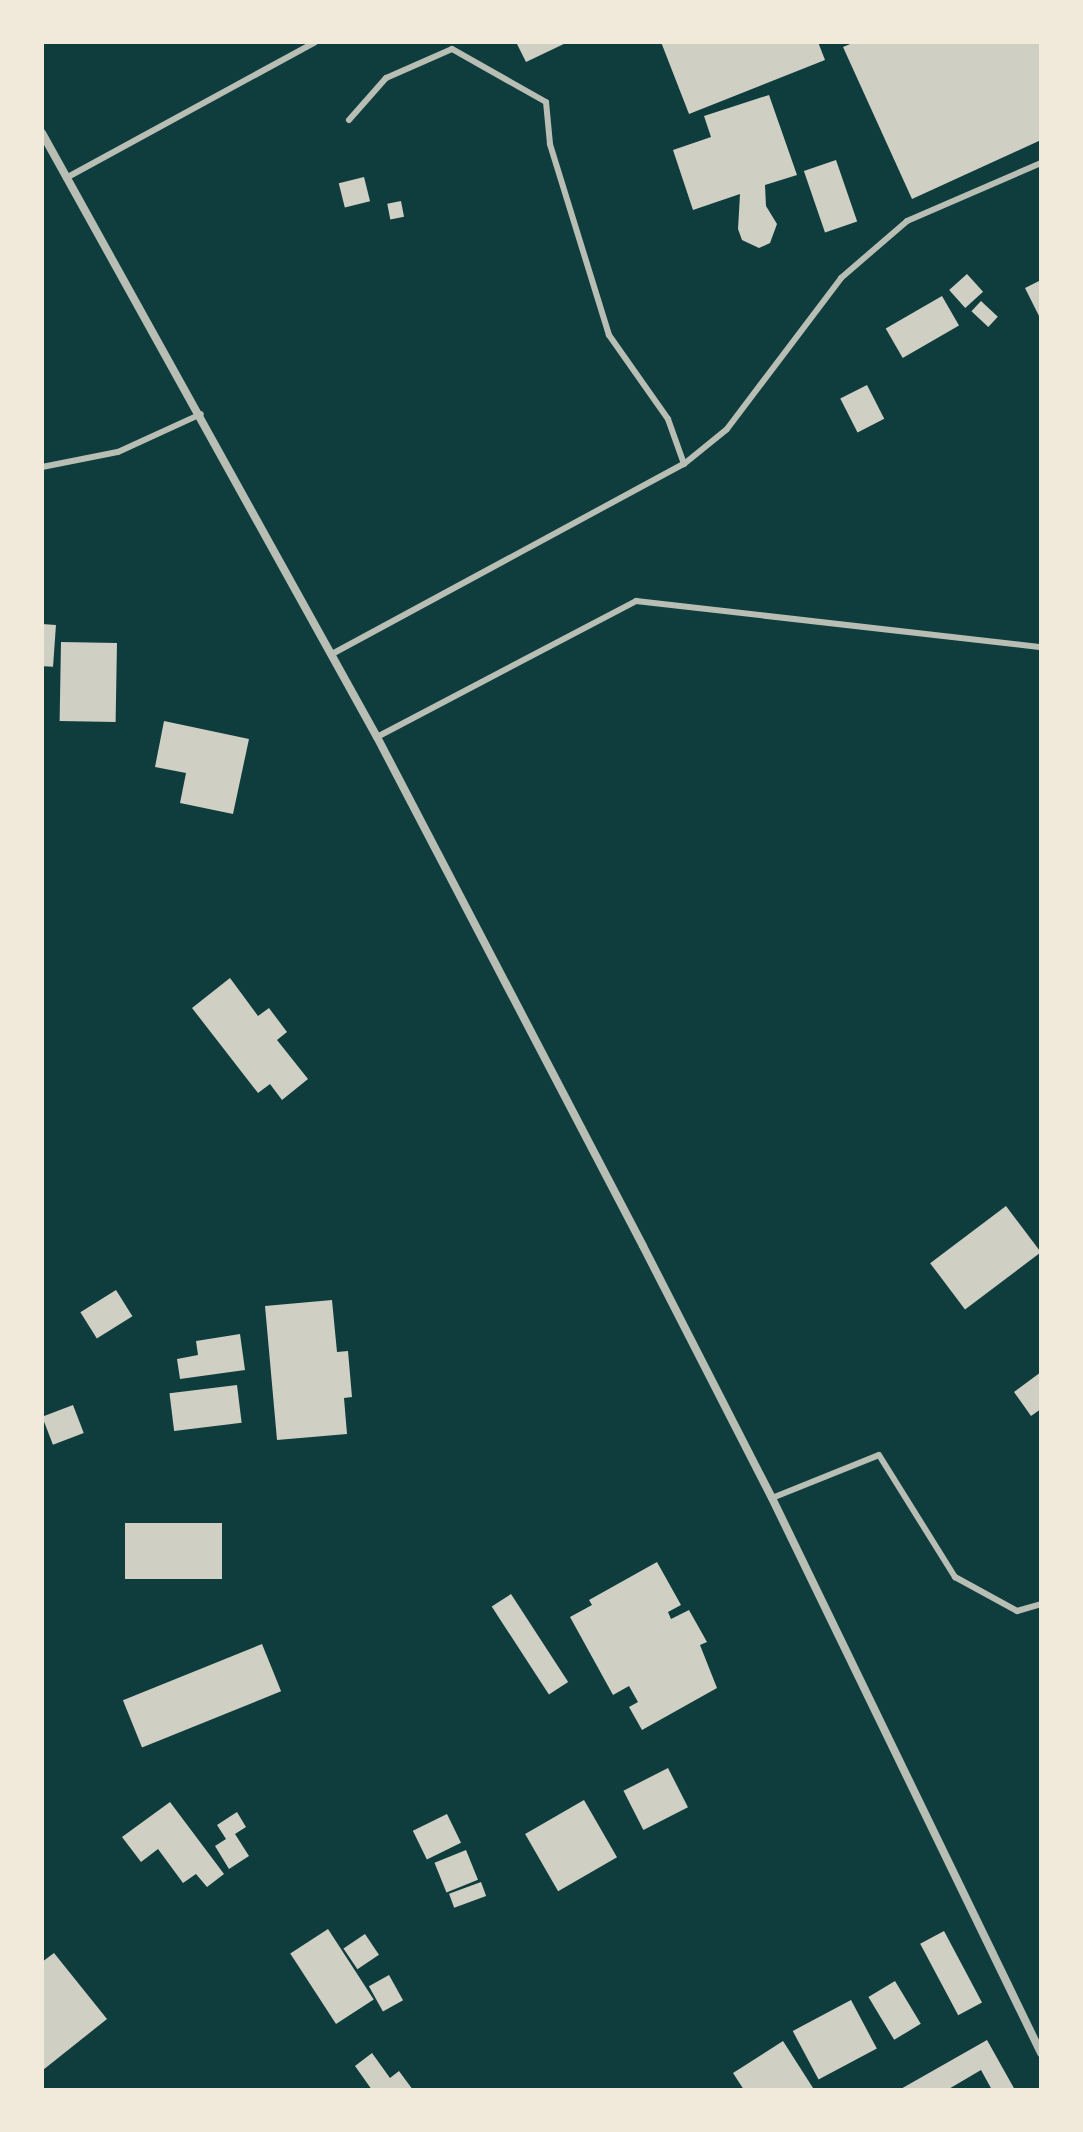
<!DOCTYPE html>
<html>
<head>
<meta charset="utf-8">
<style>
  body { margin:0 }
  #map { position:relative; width:1083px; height:2132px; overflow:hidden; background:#0f3d3e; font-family:"Varela Round",sans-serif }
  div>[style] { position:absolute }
  .building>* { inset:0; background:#cfcfc3; transform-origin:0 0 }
  .service>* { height:6px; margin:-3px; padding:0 3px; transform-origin:3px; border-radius:3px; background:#b8beb3 }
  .minor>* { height:8px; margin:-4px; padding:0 4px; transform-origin:4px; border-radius:4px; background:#b8beb3 }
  span { translate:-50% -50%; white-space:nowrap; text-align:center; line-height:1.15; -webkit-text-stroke:6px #f1e9da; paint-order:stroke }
  .frame { position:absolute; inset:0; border:44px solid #f1e9da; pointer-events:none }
</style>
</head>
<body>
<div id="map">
  <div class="building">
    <div style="clip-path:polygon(516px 42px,568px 42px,526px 62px)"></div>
    <div style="clip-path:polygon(661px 42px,818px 42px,825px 60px,689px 114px)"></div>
    <div style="clip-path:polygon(855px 42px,1041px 42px,1041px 140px,912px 199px,843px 47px)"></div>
    <div style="clip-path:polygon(769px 95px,797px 175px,765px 185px,766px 206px,777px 224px,770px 243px,759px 248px,742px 240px,738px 229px,740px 194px,693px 210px,673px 150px,711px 137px,704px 116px)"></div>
    <div style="left:836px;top:160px;width:65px;height:34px;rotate:71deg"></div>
    <div style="left:364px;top:177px;width:25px;height:26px;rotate:76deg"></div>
    <div style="left:401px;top:201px;width:16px;height:14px;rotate:79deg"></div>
    <div style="left:967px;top:274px;width:24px;height:24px;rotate:48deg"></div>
    <div style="clip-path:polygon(1041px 280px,1041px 320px,1025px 288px)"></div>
    <div style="left:942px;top:296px;width:34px;height:65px;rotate:60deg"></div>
    <div style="left:981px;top:301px;width:23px;height:14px;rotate:43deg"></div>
    <div style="left:867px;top:385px;width:38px;height:30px;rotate:63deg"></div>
    <div style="left:42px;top:624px;width:14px;height:42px;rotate:4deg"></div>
    <div style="left:61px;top:642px;width:56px;height:79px;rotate:1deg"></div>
    <div style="clip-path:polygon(164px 721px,249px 739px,233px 814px,180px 803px,186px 773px,155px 767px)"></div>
    <div style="clip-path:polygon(230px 978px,258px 1016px,269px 1008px,287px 1032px,277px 1040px,308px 1079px,282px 1100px,270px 1084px,258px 1093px,192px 1008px)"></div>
    <div style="left:1006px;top:1206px;width:58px;height:95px;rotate:53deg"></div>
    <div style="left:116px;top:1290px;width:31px;height:42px;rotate:58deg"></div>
    <div style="clip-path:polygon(332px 1300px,337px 1352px,348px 1351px,352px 1397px,344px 1398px,347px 1434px,277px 1440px,265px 1306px)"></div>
    <div style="clip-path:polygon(240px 1334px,245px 1370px,180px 1379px,177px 1359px,198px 1355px,196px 1341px)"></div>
    <div style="clip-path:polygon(1041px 1372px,1041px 1409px,1031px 1416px,1014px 1392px)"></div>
    <div style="left:237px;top:1385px;width:38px;height:68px;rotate:83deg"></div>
    <div style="left:73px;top:1405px;width:30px;height:33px;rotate:69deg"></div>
    <div style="left:125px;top:1523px;width:97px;height:56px"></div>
    <div style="clip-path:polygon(657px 1562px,681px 1605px,668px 1612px,671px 1619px,689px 1610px,707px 1642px,700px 1645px,717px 1688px,642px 1730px,629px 1707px,638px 1702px,629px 1686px,613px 1695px,570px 1617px,592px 1605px,589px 1600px)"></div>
    <div style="left:511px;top:1594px;width:105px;height:23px;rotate:57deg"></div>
    <div style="left:262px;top:1644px;width:51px;height:150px;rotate:68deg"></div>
    <div style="left:668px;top:1768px;width:44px;height:50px;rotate:63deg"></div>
    <div style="left:584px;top:1800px;width:66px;height:68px;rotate:60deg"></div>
    <div style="clip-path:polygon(170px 1802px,224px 1874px,207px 1887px,196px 1874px,183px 1883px,158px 1849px,141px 1862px,122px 1837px)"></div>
    <div style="clip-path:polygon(237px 1812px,246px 1827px,235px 1834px,249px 1856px,229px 1869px,215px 1846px,226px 1839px,217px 1825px)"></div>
    <div style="left:447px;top:1814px;width:32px;height:38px;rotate:64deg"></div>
    <div style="left:466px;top:1850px;width:32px;height:34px;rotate:68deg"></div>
    <div style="left:481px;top:1882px;width:15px;height:34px;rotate:70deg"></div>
    <div style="left:328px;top:1929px;width:84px;height:45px;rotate:57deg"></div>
    <div style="left:944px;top:1931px;width:81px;height:27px;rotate:62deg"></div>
    <div style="left:365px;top:1934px;width:25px;height:26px;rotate:56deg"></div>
    <div style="clip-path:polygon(54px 1953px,107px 2019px,43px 2070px,42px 1962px)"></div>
    <div style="left:389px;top:1975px;width:29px;height:23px;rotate:61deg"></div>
    <div style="left:895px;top:1981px;width:50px;height:31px;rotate:59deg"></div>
    <div style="left:851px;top:2000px;width:55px;height:66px;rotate:62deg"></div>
    <div style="clip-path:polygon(987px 2040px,1015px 2090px,992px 2090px,981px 2070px,947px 2090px,899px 2090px)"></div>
    <div style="clip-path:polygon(783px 2041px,813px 2088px,744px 2090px,733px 2073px)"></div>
    <div style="clip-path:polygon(372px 2053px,390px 2078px,399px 2071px,413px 2090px,372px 2090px,355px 2066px)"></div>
  </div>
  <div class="service">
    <div style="left:66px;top:178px;width:284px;rotate:-28.6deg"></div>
    <div style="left:684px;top:464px;width:55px;rotate:-39.1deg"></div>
    <div style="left:727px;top:429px;width:189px;rotate:-52.9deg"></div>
    <div style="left:841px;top:278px;width:87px;rotate:-40.8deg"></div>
    <div style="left:907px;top:221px;width:146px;rotate:-23.4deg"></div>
    <div style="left:42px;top:467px;width:77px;rotate:-11.2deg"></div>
    <div style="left:118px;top:452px;width:91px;rotate:-24.6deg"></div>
    <div style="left:332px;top:654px;width:400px;rotate:-28.4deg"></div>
    <div style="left:684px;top:464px;width:48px;rotate:-109.6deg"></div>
    <div style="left:668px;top:419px;width:103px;rotate:-125.1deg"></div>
    <div style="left:609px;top:335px;width:200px;rotate:-107.2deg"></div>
    <div style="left:550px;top:144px;width:42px;rotate:-95.4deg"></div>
    <div style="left:546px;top:102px;width:108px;rotate:-150.6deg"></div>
    <div style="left:452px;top:49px;width:72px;rotate:156.3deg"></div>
    <div style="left:386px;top:78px;width:56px;rotate:131.4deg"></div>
    <div style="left:377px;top:737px;width:293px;rotate:-27.7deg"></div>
    <div style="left:636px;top:601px;width:408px;rotate:6.5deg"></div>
    <div style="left:772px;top:1498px;width:115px;rotate:-21.9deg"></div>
    <div style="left:879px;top:1455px;width:144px;rotate:58.1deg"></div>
    <div style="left:955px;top:1577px;width:71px;rotate:28.7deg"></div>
    <div style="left:1017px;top:1611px;width:25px;rotate:-16deg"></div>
  </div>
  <div class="minor">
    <div style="left:42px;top:133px;width:691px;rotate:60.99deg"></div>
    <div style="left:377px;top:737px;width:574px;rotate:62.41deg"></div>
    <div style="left:643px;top:1246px;width:283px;rotate:62.9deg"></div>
    <div style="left:772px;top:1498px;width:617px;rotate:64.14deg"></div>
  </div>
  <div class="frame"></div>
</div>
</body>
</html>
